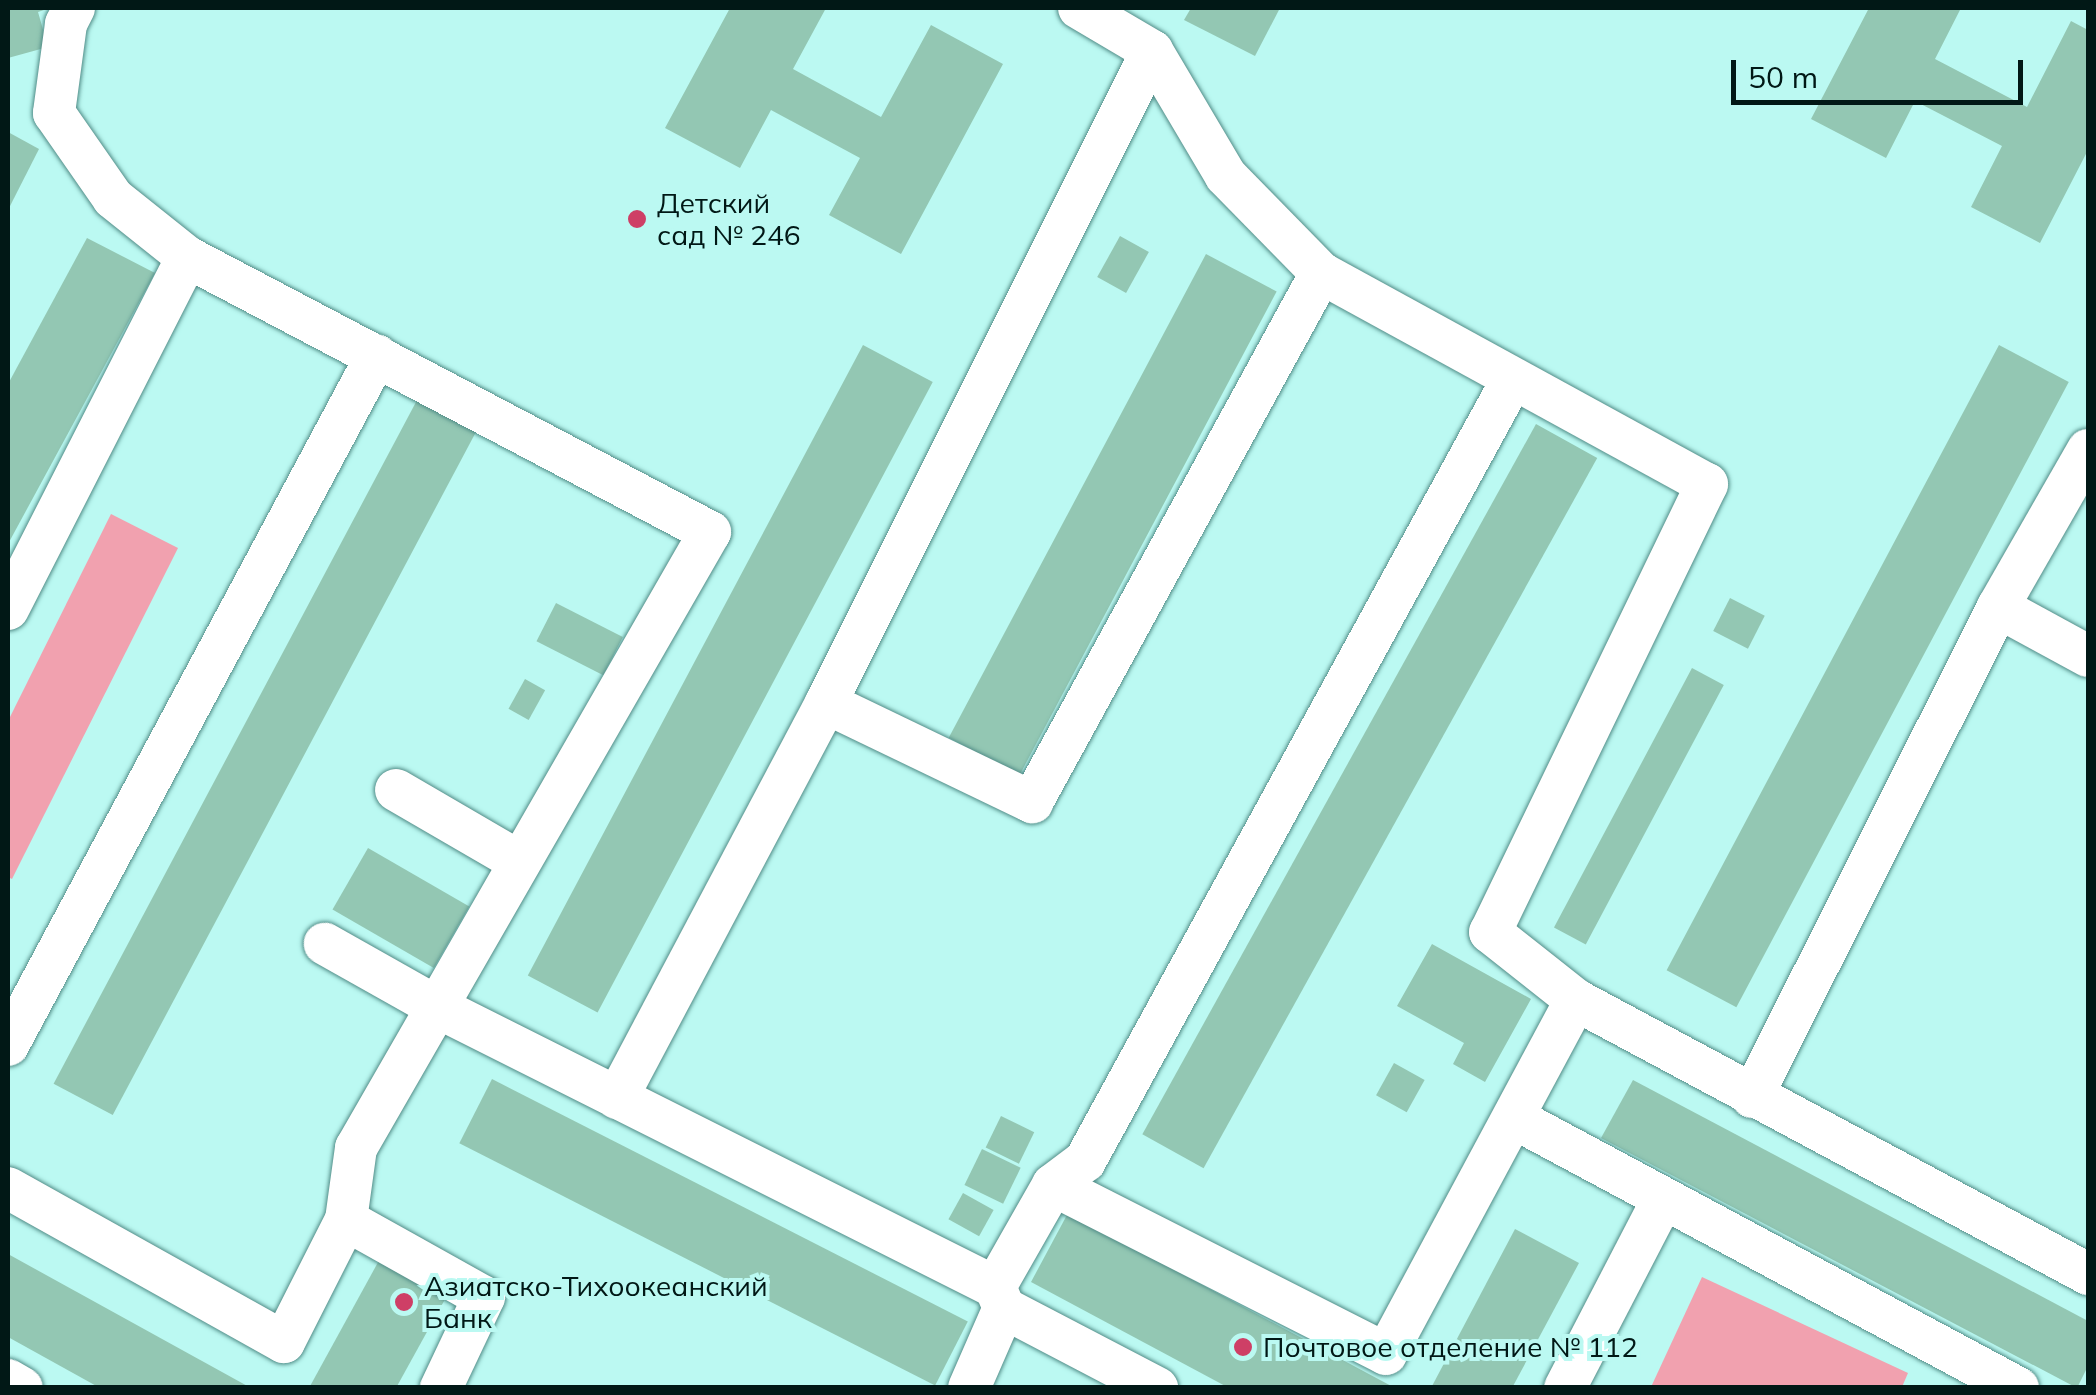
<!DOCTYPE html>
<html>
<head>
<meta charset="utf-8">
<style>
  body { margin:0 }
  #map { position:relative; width:2096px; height:1395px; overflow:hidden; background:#bbf9f2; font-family:Mulish,sans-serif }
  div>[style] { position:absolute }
  .green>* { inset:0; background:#f1a1af }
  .building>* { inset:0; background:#93c7b3; transform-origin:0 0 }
  .roads { filter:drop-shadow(0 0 2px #518c87) drop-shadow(0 0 2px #518c87) }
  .minor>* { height:42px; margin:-21px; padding:0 21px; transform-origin:21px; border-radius:21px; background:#fff }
  .dots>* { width:28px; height:28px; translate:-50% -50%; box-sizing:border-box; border:5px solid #bbf9f2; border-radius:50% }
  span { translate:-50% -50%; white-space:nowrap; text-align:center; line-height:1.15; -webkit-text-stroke:8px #bbf9f2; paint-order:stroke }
  .poi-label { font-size:28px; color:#011816 }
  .left { translate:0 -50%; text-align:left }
  .frame { position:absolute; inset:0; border:10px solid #011816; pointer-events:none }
  .scale { position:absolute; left:1731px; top:60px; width:292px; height:45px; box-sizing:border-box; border:5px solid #011816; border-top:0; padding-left:12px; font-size:30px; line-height:35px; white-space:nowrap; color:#011816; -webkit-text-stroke:8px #bbf9f2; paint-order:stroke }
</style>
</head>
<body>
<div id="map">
  <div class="green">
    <div style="clip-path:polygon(111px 514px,178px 548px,12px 879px,8px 877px,8px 721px)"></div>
    <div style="clip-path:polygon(1702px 1277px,1908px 1373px,1902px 1387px,1651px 1387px)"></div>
  </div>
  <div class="building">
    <div style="clip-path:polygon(8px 8px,50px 8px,38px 12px,48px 47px,8px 58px)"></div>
    <div style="clip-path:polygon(730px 8px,826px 8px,793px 69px,881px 117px,931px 25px,1003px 64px,901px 254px,829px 215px,860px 158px,771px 110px,740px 168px,665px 128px)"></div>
    <div style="clip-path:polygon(1191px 8px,1280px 8px,1255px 56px,1184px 20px)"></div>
    <div style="clip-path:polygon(1869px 8px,1961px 8px,1935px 59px,2027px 107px,2071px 21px,2088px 30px,2088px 150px,2040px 243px,1971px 207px,2002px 146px,1915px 101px,1886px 158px,1811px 119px)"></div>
    <div style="clip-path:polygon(8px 132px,39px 149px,8px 210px)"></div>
    <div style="left:1120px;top:236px;width:33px;height:47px;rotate:29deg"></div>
    <div style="clip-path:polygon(87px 238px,155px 273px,8px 544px,8px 384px)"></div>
    <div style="left:1206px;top:254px;width:80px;height:548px;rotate:28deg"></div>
    <div style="left:863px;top:345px;width:79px;height:714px;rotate:28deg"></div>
    <div style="left:1999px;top:345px;width:79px;height:708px;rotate:28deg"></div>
    <div style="left:424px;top:387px;width:67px;height:789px;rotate:28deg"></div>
    <div style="left:1536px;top:424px;width:70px;height:812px;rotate:29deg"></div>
    <div style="left:1730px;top:598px;width:39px;height:37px;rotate:27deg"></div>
    <div style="left:556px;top:603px;width:75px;height:43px;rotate:27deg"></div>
    <div style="left:1692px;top:668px;width:36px;height:294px;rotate:28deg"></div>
    <div style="left:525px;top:679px;width:23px;height:34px;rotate:29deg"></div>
    <div style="left:368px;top:848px;width:117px;height:71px;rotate:30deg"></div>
    <div style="clip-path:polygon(1432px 944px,1531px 999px,1485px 1082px,1453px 1064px,1464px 1043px,1397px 1006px)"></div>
    <div style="left:1394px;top:1063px;width:35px;height:37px;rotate:29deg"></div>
    <div style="left:492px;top:1079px;width:534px;height:72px;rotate:27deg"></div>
    <div style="clip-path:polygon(1633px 1080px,2088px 1321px,2088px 1366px,2077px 1388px,1601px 1138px)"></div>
    <div style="left:1001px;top:1116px;width:37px;height:35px;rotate:26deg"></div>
    <div style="left:982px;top:1149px;width:43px;height:40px;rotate:26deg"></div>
    <div style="left:963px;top:1193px;width:35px;height:30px;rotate:29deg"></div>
    <div style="clip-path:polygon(1068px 1213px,1395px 1388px,1229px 1388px,1031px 1282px)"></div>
    <div style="clip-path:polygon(1515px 1229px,1579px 1263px,1512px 1388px,1431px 1388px)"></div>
    <div style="clip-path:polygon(8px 1254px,251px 1388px,100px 1388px,8px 1337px)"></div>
    <div style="clip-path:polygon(382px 1255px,449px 1292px,396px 1388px,309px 1388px)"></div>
  </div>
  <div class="roads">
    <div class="minor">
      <div style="left:74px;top:8px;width:18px;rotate:117deg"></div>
      <div style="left:66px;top:24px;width:90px;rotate:97.7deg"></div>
      <div style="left:54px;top:113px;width:103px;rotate:55.2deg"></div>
      <div style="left:113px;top:198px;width:95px;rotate:38.6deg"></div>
      <div style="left:1079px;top:8px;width:85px;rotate:30.5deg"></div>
      <div style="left:1152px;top:51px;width:145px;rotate:59.4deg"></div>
      <div style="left:1226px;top:176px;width:136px;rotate:45.6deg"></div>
      <div style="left:1321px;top:273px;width:440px;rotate:28.7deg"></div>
      <div style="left:1707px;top:484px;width:498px;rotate:115.8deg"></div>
      <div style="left:1490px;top:932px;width:110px;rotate:38.3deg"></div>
      <div style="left:1998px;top:607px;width:102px;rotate:28.6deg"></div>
      <div style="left:8px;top:609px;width:395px;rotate:-63deg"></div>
      <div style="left:187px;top:257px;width:591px;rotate:27.74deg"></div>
      <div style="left:710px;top:532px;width:548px;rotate:119.89deg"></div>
      <div style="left:437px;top:1007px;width:129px;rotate:-150.6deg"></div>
      <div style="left:826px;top:703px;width:229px;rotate:25.7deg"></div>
      <div style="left:1032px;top:802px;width:603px;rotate:-61.35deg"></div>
      <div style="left:396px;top:790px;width:141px;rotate:30.2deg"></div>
      <div style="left:8px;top:1045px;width:782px;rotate:-61.86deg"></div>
      <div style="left:1752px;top:1097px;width:548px;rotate:-63.34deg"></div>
      <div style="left:1998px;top:607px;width:181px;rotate:-60.2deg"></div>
      <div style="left:617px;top:1098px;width:447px;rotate:-62.1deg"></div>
      <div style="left:826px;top:703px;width:729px;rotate:-63.43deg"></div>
      <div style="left:1514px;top:1118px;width:572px;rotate:28.18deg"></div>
      <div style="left:1053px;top:1185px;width:40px;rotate:-37deg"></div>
      <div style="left:1085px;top:1161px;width:890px;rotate:-61.33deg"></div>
      <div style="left:8px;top:1188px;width:316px;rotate:29.2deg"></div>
      <div style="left:284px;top:1342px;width:137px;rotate:-63.1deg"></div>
      <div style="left:346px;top:1220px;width:73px;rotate:-82.1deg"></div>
      <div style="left:356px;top:1148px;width:163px;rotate:-60.1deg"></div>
      <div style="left:437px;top:1007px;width:624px;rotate:26.65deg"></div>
      <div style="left:995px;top:1287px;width:117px;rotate:-60.4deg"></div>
      <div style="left:1053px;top:1185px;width:373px;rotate:26.9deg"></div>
      <div style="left:1386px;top:1354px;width:402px;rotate:-61.8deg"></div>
      <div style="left:1576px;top:1000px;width:581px;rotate:28.15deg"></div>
      <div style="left:346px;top:1220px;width:158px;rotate:29.2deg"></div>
      <div style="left:484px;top:1297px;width:101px;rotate:115.3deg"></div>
      <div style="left:1004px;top:1308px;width:173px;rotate:27.6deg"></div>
      <div style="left:8px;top:1380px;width:16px;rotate:30deg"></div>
      <div style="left:969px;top:1388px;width:87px;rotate:-66.4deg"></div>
      <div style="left:1004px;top:1308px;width:23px;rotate:-113deg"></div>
      <div style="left:1565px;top:1388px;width:213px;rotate:-62.6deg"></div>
    </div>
  </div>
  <div class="dots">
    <div style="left:637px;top:219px;background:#ce3f66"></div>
    <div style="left:404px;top:1302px;background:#ce3f66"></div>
    <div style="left:1243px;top:1347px;background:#ce3f66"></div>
  </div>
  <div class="poi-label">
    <span class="left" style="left:657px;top:219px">Детский<br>сад № 246</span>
    <span class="left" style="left:424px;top:1302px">Азиатско-Тихоокеанский<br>Банк</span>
    <span class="left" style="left:1263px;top:1347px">Почтовое отделение № 112</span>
  </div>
  <div class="frame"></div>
  <div class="scale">50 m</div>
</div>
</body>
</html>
